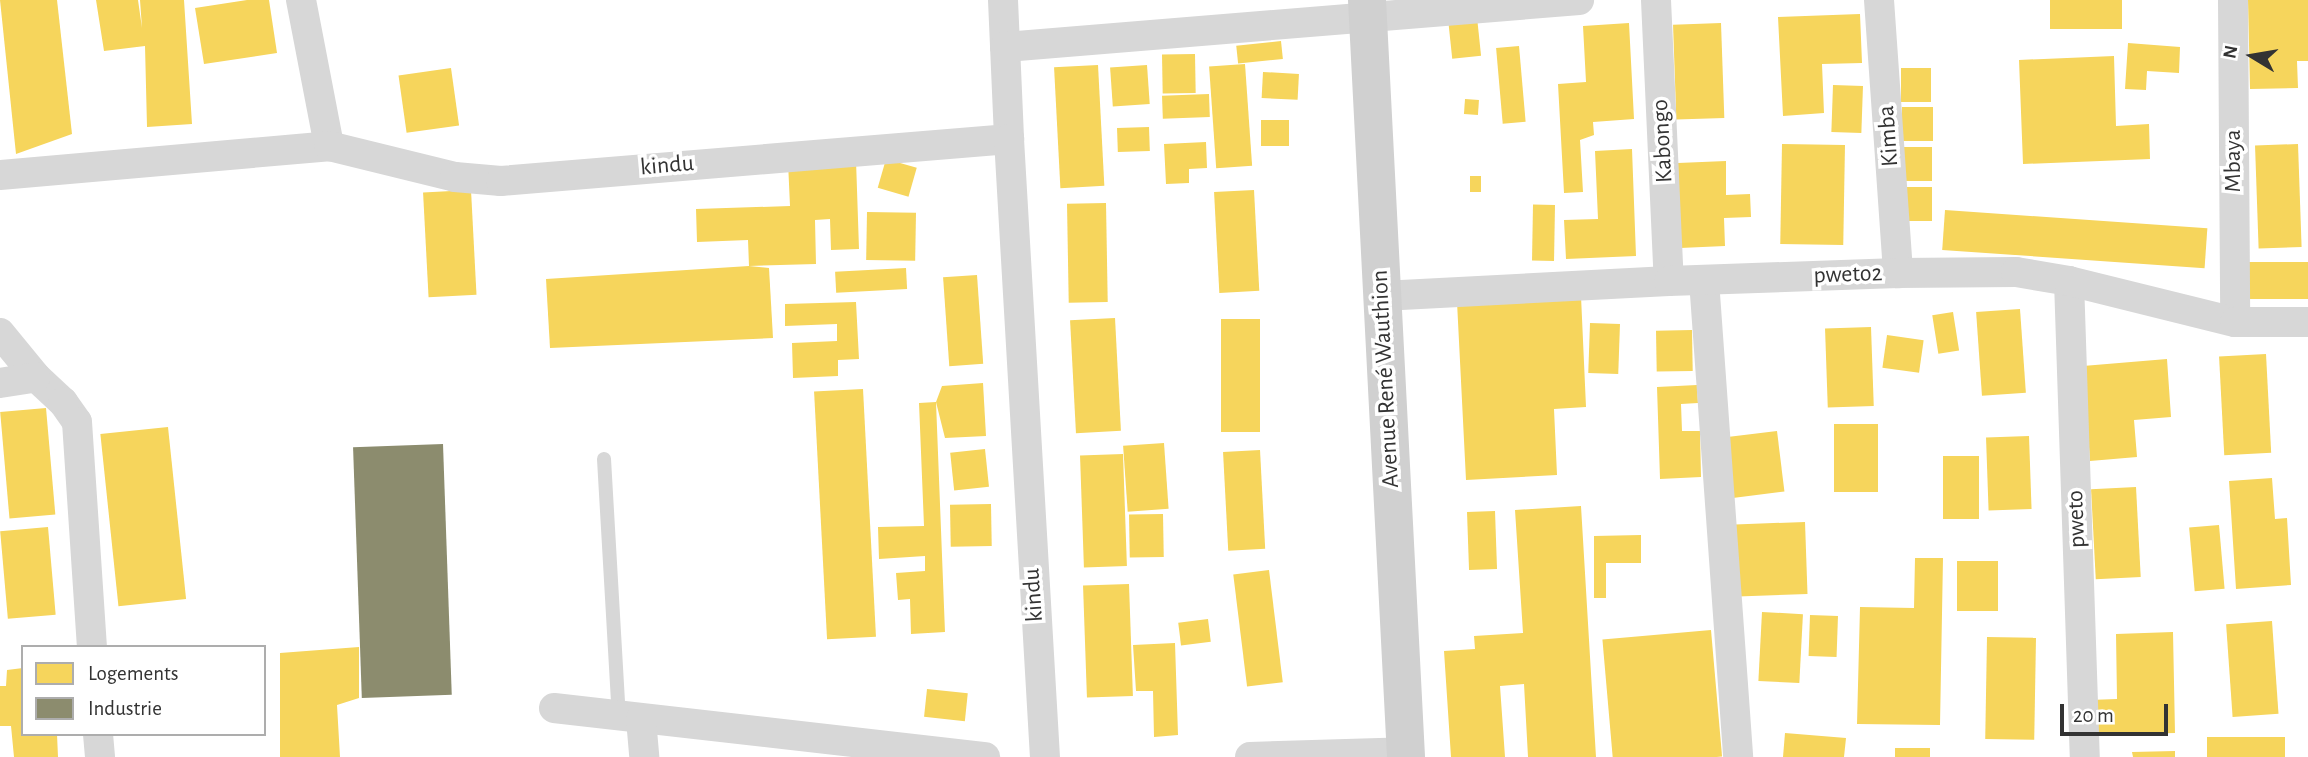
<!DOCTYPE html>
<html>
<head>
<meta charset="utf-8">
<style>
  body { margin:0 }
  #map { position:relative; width:2308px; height:757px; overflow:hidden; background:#fff; font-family:"Alegreya Sans",sans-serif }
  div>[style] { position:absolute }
  .homes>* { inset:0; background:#f6d55c; transform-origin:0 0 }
  .industry>* { inset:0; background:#8c8c6e; transform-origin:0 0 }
  .lane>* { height:14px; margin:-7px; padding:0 7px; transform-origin:7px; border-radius:7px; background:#d7d7d7 }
  .street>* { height:30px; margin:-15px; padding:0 15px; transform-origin:15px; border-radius:15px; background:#d7d7d7 }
  .secondary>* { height:38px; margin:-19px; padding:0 19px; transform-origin:19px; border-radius:19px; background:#d0d0d0 }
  span { translate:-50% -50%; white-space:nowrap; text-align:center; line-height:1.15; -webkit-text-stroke:7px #fff; paint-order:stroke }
  .street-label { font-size:24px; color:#333 }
  .legend { position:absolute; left:21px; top:645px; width:245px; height:91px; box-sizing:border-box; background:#fff; border:2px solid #adadad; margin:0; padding:9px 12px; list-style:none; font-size:21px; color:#333 }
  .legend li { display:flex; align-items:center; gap:14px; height:35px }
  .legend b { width:35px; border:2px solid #adadad }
  .north { position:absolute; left:2217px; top:21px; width:70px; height:70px; -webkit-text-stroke:5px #fff; paint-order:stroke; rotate:281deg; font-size:19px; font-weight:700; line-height:28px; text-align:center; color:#333 }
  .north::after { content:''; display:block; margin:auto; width:24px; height:32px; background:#333; clip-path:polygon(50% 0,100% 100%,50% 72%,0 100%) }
  .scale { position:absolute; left:2060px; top:704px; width:108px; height:32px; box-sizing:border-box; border:4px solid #333; border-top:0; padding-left:9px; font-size:21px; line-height:24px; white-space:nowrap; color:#333; -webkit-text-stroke:5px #fff; paint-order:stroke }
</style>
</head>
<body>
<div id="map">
  <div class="homes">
    <div style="clip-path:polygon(0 0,57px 0,72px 134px,16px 154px)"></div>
    <div style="clip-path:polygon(96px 0,138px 0,142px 28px,140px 0,184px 0,192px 124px,147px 127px,145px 46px,104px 51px)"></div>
    <div style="clip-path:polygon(247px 0,269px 0,277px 53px,204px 64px,195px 8px)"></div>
    <div style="left:2050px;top:0;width:72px;height:29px"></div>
    <div style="clip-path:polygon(2248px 0,2308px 0,2308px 61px,2297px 61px,2298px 88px,2250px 89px)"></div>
    <div style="clip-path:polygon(1860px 14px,1862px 63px,1822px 64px,1824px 113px,1783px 116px,1778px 17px)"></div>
    <div style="left:1477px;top:17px;width:39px;height:29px;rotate:84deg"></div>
    <div style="clip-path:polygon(1629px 23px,1634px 119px,1593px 122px,1594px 135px,1580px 140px,1583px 192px,1564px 193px,1558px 84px,1586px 82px,1583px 26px)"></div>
    <div style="left:1721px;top:23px;width:95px;height:48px;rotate:88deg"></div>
    <div style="left:1281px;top:41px;width:18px;height:45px;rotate:84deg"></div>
    <div style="clip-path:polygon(2128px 43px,2180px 47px,2179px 73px,2147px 71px,2146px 90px,2125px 89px)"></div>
    <div style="left:1519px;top:46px;width:76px;height:23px;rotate:85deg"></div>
    <div style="left:1195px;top:54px;width:39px;height:33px;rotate:89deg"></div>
    <div style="clip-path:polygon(2114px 56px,2116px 126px,2149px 124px,2150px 159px,2023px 164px,2019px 60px)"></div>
    <div style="left:1245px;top:64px;width:102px;height:36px;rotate:86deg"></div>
    <div style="left:1098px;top:65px;width:121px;height:44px;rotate:87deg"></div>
    <div style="left:1147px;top:65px;width:39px;height:37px;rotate:86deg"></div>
    <div style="left:451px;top:68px;width:58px;height:53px;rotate:82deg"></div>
    <div style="left:1901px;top:68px;width:30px;height:34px"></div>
    <div style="left:1263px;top:72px;width:36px;height:26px;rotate:3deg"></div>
    <div style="left:1833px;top:85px;width:30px;height:47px;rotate:2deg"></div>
    <div style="left:1209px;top:94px;width:23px;height:47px;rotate:88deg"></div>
    <div style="left:1465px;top:99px;width:14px;height:15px;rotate:4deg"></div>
    <div style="left:1902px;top:107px;width:31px;height:34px"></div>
    <div style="left:1261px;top:120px;width:28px;height:26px"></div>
    <div style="left:1149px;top:127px;width:24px;height:32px;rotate:88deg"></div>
    <div style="clip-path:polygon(1206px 142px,1207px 168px,1189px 169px,1189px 183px,1166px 184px,1164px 144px)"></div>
    <div style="left:1782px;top:144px;width:63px;height:100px;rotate:1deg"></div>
    <div style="left:2298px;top:144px;width:103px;height:43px;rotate:88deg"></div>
    <div style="left:1902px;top:147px;width:30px;height:34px"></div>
    <div style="clip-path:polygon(1632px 149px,1636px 256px,1566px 259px,1564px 220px,1598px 219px,1595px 151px)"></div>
    <div style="left:886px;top:159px;width:32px;height:30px;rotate:16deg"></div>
    <div style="clip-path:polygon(856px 160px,859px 249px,831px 250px,830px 219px,815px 220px,816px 264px,749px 266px,748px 240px,697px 242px,696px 209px,790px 206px,788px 162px)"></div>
    <div style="clip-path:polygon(1726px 161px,1726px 195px,1750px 194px,1751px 217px,1724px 218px,1725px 246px,1680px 248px,1678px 163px)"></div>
    <div style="left:1470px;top:176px;width:11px;height:16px"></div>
    <div style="left:1902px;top:187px;width:30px;height:34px"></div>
    <div style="left:471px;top:190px;width:105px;height:48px;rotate:87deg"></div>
    <div style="left:1254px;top:190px;width:101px;height:40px;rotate:87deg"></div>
    <div style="left:1106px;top:203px;width:99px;height:39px;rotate:89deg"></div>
    <div style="left:1555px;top:205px;width:56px;height:22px;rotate:91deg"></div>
    <div style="left:1945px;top:210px;width:263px;height:40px;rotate:4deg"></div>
    <div style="left:867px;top:212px;width:49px;height:48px;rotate:1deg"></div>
    <div style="left:2308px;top:262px;width:37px;height:67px;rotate:90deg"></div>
    <div style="clip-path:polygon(749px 266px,769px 268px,773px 338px,550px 348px,546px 279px)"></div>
    <div style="left:906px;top:268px;width:21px;height:71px;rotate:87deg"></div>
    <div style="left:977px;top:275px;width:89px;height:34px;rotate:86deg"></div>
    <div style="clip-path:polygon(1581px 296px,1586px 407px,1554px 409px,1557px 475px,1466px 480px,1457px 302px)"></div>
    <div style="clip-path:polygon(856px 302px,859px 359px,838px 360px,838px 376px,793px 378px,792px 343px,837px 341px,837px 324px,785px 326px,785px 304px)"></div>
    <div style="left:2020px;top:309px;width:84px;height:44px;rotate:86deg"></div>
    <div style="left:1953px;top:312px;width:39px;height:21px;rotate:81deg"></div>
    <div style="left:1115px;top:318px;width:113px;height:45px;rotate:87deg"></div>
    <div style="left:1221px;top:319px;width:39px;height:113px"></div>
    <div style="left:1590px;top:323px;width:30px;height:50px;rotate:2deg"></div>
    <div style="left:1871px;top:327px;width:79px;height:46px;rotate:88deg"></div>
    <div style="left:1692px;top:330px;width:41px;height:36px;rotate:89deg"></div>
    <div style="left:1887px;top:335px;width:37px;height:33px;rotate:8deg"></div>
    <div style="left:2266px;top:354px;width:99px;height:47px;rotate:87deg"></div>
    <div style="clip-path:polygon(2167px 359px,2171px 417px,2134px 420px,2137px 457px,2090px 461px,2083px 366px)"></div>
    <div style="clip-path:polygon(983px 383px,986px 436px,945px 438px,936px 402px,942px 386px)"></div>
    <div style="clip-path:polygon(1697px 385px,1698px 403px,1681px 404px,1682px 431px,1700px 431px,1701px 477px,1660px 479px,1657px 387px)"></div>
    <div style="left:863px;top:389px;width:248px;height:49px;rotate:87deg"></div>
    <div style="clip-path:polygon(936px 402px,945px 632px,911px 634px,910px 599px,898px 600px,896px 573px,925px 571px,925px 556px,879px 559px,878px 527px,924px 526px,919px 403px)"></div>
    <div style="left:46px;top:408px;width:107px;height:46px;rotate:85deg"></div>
    <div style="left:1834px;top:424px;width:44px;height:68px"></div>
    <div style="left:168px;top:427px;width:173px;height:68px;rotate:84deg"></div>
    <div style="left:1777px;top:431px;width:61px;height:54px;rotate:83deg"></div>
    <div style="left:2029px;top:436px;width:73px;height:43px;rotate:88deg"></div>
    <div style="left:1164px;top:443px;width:66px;height:41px;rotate:86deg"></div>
    <div style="left:985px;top:449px;width:38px;height:35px;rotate:84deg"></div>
    <div style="left:1260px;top:450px;width:99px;height:37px;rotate:87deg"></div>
    <div style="left:1123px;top:454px;width:112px;height:43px;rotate:88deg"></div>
    <div style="left:1943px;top:456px;width:36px;height:63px"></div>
    <div style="clip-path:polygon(2272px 478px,2275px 519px,2287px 518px,2291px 585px,2236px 589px,2229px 481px)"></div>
    <div style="left:2136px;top:487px;width:90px;height:45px;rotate:87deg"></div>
    <div style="left:991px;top:504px;width:42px;height:41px;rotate:89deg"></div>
    <div style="clip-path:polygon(1581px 506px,1596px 757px,1528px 757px,1524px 684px,1500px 686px,1505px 757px,1451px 757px,1444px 651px,1475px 649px,1474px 636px,1523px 633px,1515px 510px)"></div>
    <div style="left:1495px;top:511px;width:58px;height:28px;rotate:88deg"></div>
    <div style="left:1163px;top:514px;width:43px;height:34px;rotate:89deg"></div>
    <div style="left:1805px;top:522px;width:72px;height:70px;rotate:88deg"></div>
    <div style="left:2219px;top:525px;width:64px;height:30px;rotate:85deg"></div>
    <div style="left:48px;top:527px;width:88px;height:48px;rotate:85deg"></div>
    <div style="clip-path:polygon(1641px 535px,1641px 563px,1606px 563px,1606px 598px,1594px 598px,1594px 536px)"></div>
    <div style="clip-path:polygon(1915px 558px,1943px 558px,1940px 725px,1857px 724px,1860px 607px,1914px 608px)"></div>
    <div style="left:1957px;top:561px;width:41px;height:50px"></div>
    <div style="left:1269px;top:570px;width:113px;height:36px;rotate:83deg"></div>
    <div style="left:1129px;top:584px;width:112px;height:46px;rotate:88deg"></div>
    <div style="left:1762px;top:612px;width:41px;height:69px;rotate:3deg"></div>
    <div style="left:1810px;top:615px;width:28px;height:41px;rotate:2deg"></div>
    <div style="left:1208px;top:619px;width:23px;height:30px;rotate:83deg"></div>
    <div style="left:2272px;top:621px;width:93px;height:46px;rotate:86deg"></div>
    <div style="left:1711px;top:630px;width:127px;height:109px;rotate:85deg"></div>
    <div style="clip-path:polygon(2173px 632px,2175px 733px,2090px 735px,2089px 700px,2117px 699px,2116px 634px)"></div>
    <div style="left:1987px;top:637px;width:49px;height:102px;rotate:1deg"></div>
    <div style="clip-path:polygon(1175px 643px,1178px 735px,1154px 737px,1153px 691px,1136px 691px,1133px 645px)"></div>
    <div style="clip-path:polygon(359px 647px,359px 698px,337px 705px,340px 757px,280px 757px,280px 653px)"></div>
    <div style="clip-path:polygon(23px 668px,23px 734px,57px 734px,58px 757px,14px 757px,11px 726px,0 726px,0 686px,6px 686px,7px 670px)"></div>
    <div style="left:927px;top:689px;width:41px;height:28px;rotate:6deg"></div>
    <div style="clip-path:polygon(1785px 733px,1846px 738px,1844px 757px,1783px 757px)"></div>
    <div style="left:2207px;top:737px;width:78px;height:20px"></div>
    <div style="left:1895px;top:748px;width:35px;height:9px"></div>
    <div style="clip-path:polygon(2175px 751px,2175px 757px,2133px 757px,2132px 752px)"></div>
  </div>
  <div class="industry">
    <div style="left:443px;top:444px;width:251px;height:90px;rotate:88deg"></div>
  </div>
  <div class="lane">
    <div style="left:604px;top:459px;width:257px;rotate:86.7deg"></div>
  </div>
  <div class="street">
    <div style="left:301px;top:0;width:149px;rotate:79.1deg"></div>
    <div style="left:1003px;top:0;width:139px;rotate:87.5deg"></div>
    <div style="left:1656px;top:0;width:281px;rotate:87.4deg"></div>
    <div style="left:1879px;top:0;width:274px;rotate:86deg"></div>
    <div style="left:2233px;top:0;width:322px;rotate:89.6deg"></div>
    <div style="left:1005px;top:47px;width:576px;rotate:-4.68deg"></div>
    <div style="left:0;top:175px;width:330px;rotate:-5deg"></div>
    <div style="left:329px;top:146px;width:130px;rotate:13.8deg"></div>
    <div style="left:455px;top:177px;width:46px;rotate:5deg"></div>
    <div style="left:501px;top:181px;width:510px;rotate:-4.73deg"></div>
    <div style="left:1009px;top:139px;width:619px;rotate:86.67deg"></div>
    <div style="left:1704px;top:280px;width:478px;rotate:85.9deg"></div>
    <div style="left:2069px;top:281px;width:476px;rotate:88.1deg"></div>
    <div style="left:1382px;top:296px;width:287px;rotate:-3deg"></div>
    <div style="left:1669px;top:281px;width:229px;rotate:-2deg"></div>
    <div style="left:1898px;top:273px;width:118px;rotate:-0.5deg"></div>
    <div style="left:2016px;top:272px;width:54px;rotate:9.6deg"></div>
    <div style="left:2069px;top:281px;width:171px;rotate:13.9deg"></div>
    <div style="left:2235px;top:322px;width:73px"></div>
    <div style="left:0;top:333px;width:57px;rotate:50.7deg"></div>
    <div style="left:36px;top:377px;width:37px;rotate:43deg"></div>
    <div style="left:63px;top:402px;width:24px;rotate:55deg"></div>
    <div style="left:77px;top:422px;width:225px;rotate:86.2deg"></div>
    <div style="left:0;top:383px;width:36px;rotate:-9deg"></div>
    <div style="left:554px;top:708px;width:434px;rotate:6.5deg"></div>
    <div style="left:641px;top:719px;width:38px;rotate:85deg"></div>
    <div style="left:98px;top:734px;width:23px;rotate:85deg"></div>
    <div style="left:1250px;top:757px;width:155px;rotate:-1.8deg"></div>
  </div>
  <div class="secondary">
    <div style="left:1367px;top:0;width:758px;rotate:87.05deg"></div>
  </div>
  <div class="street-label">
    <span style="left:1889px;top:136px;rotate:-94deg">Kimba</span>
    <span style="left:1663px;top:141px;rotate:-93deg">Kabongo</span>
    <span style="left:2234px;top:161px;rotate:-90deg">Mbaya</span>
    <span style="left:667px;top:166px;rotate:-5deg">kindu</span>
    <span style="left:1848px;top:275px;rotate:-2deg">pweto2</span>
    <span style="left:1386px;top:379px;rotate:-93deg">Avenue René Wauthion</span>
    <span style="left:2077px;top:519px;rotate:-92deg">pweto</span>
    <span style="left:1034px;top:595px;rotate:-94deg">kindu</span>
  </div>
  <ul class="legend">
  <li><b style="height:19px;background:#f6d55c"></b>Logements</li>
  <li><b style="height:19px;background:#8c8c6e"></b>Industrie</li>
  </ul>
  <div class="north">N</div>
  <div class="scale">20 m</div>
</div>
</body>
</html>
